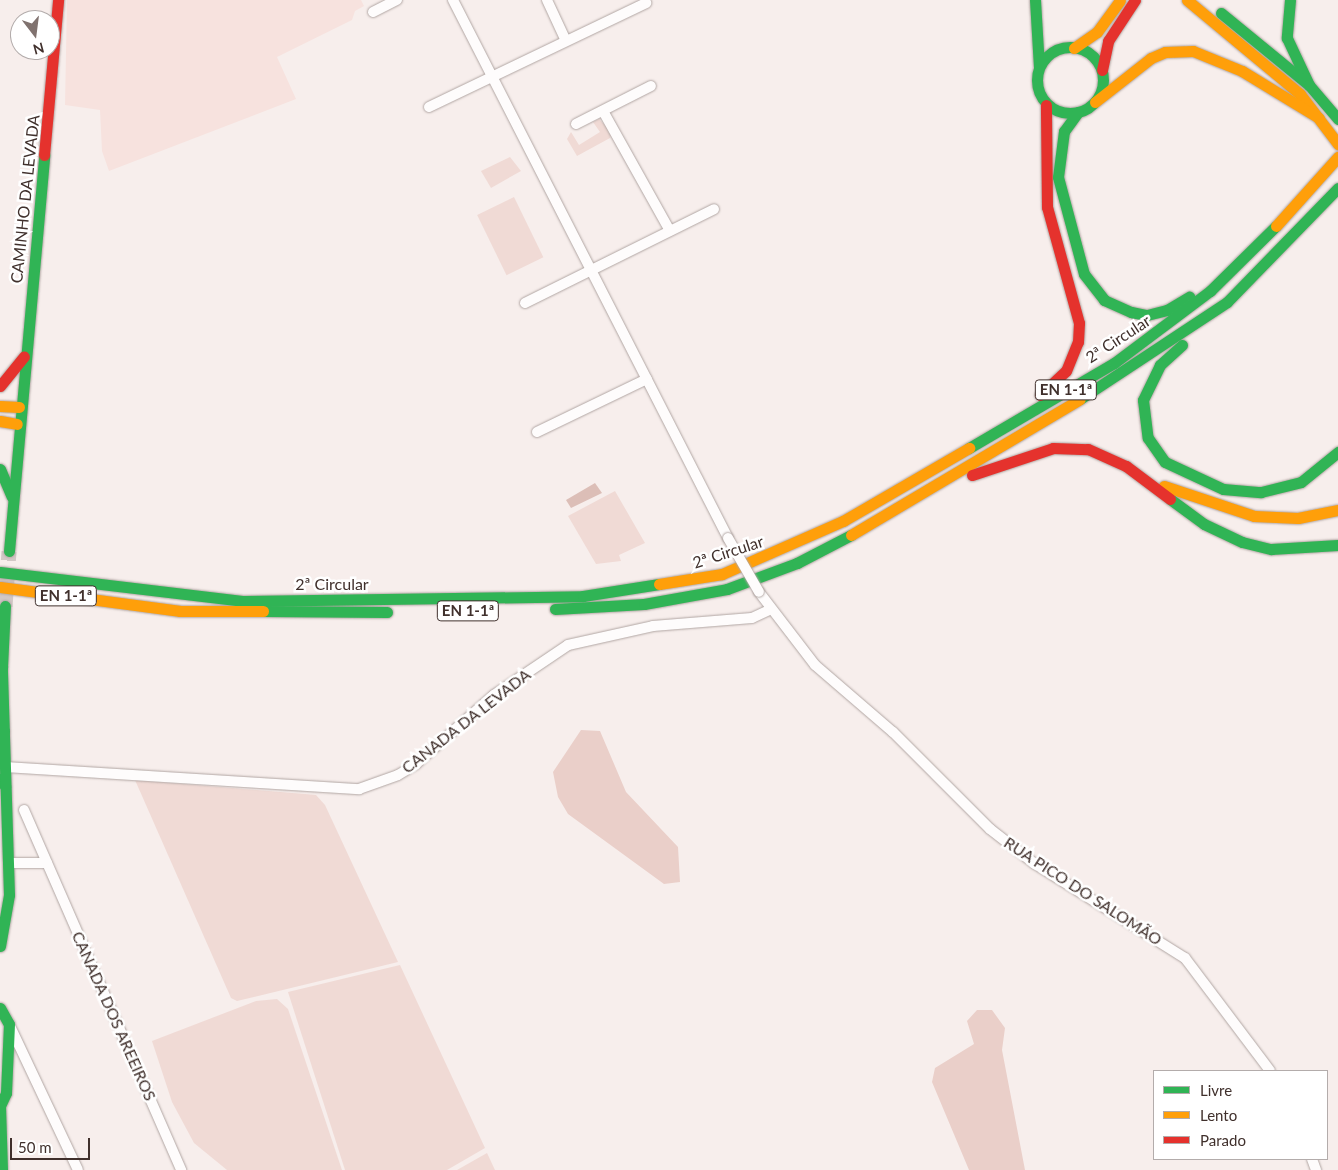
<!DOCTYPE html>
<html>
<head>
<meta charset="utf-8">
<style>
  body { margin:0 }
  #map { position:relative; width:1338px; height:1170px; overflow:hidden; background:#f7eeec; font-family:Lato,sans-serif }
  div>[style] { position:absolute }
  .built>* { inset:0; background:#f7e2de }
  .green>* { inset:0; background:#f0dad5; transform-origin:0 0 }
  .forest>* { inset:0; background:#eacfc9 }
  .water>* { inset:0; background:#dcbeb7 }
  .secondary-tunnel>* { height:15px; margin-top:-7.5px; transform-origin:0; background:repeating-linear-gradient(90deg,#d2c8c6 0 15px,transparent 0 23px) }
  .roads { filter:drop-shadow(0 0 1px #b1a6a3) drop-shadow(0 0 1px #b1a6a3) }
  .street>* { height:10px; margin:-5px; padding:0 5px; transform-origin:5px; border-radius:5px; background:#fefcfc }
  .fast>* { height:11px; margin:-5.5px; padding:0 5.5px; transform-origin:5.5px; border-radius:5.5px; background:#30b455 }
  .fast>.ring { margin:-5.5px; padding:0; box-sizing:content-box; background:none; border:11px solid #30b455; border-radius:50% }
  .slow>* { height:11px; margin:-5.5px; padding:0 5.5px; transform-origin:5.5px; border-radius:5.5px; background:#ff9f0a }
  .jam>* { height:11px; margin:-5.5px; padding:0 5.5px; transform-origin:5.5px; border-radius:5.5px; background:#e5322d }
  .bridges { filter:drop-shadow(0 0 1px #b1a6a3) drop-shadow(0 0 1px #b1a6a3) }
  .street-bridge>* { height:10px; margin:-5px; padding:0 5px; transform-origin:5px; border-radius:5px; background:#fefcfc }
  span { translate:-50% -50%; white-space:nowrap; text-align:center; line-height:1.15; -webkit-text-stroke:5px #fff; paint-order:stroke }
  .shield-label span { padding:1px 4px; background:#fff; border:1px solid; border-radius:4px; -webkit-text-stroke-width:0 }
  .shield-label { font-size:15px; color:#40302c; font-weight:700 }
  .street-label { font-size:16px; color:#40302c }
  .legend { position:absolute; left:1153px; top:1070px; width:175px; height:90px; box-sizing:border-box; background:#fff; border:1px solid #b3acab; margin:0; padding:6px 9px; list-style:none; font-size:15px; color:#40302c }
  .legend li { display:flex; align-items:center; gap:10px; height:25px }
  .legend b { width:25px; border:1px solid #b3acab }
  .north { position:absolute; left:10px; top:10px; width:50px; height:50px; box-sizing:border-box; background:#fff; border:1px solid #b3acab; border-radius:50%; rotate:165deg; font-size:14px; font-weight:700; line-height:20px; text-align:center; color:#40302c }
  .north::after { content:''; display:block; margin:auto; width:18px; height:22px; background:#80726f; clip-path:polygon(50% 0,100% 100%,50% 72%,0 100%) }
  .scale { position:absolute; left:10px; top:1138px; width:80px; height:22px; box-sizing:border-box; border:2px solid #40302c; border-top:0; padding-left:6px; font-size:15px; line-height:18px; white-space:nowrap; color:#40302c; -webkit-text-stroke:4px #fff; paint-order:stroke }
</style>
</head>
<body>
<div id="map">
  <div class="built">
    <div style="clip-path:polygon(67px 0,361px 0,364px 6px,355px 11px,352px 20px,277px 57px,296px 99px,109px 171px,102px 151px,100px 110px,65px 105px)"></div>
  </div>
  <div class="green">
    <div style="clip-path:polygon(599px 119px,612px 132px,610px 138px,577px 156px,567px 139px,571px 132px,579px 145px,600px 132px,593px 122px)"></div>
    <div style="clip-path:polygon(510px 157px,521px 171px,491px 188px,481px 171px)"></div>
    <div style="left:514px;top:197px;width:67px;height:41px;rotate:64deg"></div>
    <div style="clip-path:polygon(615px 491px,645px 543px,619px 555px,621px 561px,596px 564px,568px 516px)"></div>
    <div style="clip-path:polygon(135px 780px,316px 795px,325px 805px,398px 962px,237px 1001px,231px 998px)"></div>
    <div style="clip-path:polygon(400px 965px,485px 1148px,447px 1170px,345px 1170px,288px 992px)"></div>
    <div style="clip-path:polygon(277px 999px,288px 1009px,342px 1170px,227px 1170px,194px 1143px,172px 1102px,152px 1041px,256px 1001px)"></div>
    <div style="clip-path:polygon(487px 1153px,495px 1170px,457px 1170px)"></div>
  </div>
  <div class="forest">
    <div style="clip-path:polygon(581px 730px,600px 731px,626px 792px,678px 847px,680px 882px,664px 884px,568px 814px,558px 797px,553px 772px)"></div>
    <div style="clip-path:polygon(977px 1010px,992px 1010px,1005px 1028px,1002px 1050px,1025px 1170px,969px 1170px,932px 1082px,935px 1068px,974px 1044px,967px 1021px)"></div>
  </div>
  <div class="water">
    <div style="clip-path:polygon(595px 483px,602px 493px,571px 508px,566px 500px)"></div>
  </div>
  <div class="secondary-tunnel">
    <div style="left:5px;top:606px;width:55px;rotate:-85.8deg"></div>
  </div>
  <div class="roads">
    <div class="street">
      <div style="left:453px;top:0;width:604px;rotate:62.93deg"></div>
      <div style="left:547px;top:0;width:45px;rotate:65.1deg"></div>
      <div style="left:373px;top:12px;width:27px;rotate:-27deg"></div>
      <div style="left:429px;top:107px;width:241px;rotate:-25.6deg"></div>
      <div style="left:603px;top:111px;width:137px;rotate:60.8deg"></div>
      <div style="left:576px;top:124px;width:84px;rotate:-26.9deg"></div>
      <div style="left:525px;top:303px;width:211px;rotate:-26.4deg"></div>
      <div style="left:537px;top:432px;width:122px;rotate:-25.7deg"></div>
      <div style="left:759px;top:592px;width:92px;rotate:52.5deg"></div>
      <div style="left:815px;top:665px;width:103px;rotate:40.7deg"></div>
      <div style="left:893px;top:732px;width:137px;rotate:45deg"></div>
      <div style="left:990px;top:829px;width:57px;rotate:37.9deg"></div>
      <div style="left:1035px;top:864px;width:177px;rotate:32.1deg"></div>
      <div style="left:1185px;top:958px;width:141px;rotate:53deg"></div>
      <div style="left:5px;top:767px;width:355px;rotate:3.6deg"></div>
      <div style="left:359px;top:789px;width:41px;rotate:-19.7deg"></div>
      <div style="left:398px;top:775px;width:21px;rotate:-31deg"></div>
      <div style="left:416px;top:764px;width:104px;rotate:-41.5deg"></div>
      <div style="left:494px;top:695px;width:89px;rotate:-34deg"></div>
      <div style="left:568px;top:645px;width:87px;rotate:-12.6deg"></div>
      <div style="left:653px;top:626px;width:99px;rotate:-4.6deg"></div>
      <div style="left:752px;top:618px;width:19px;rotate:-25deg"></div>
      <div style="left:24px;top:810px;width:393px;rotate:66.4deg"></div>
      <div style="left:8px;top:863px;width:39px"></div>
      <div style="left:9px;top:1024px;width:161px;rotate:64.7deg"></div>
      <div style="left:1312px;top:1159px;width:12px;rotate:70deg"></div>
    </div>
    <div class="fast">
      <div style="left:1035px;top:0;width:67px;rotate:86.6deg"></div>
      <div style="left:1290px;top:0;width:38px;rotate:95deg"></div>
      <div style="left:1287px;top:38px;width:52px;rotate:64.9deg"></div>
      <div style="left:1221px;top:13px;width:114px;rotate:39.3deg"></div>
      <div style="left:1309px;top:85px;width:45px;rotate:49.5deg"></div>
      <div class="ring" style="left:1037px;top:47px;width:55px;height:55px"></div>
      <div style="left:1078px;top:112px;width:24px;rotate:126deg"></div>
      <div style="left:1064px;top:131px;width:46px;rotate:97.4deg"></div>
      <div style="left:1058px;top:177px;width:100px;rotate:75deg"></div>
      <div style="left:1084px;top:274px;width:33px;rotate:52deg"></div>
      <div style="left:1104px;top:300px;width:30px;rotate:24deg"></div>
      <div style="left:1131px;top:312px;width:16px;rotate:11deg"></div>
      <div style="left:1147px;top:315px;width:21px;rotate:-14deg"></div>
      <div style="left:1167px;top:310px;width:26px;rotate:-31deg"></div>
      <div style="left:1182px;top:345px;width:30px;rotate:138deg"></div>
      <div style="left:1160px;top:365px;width:39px;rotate:116deg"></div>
      <div style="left:1143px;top:400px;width:38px;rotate:83deg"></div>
      <div style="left:1148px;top:438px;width:29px;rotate:55deg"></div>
      <div style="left:1165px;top:462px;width:64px;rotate:25deg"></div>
      <div style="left:1223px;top:489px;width:38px;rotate:5deg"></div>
      <div style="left:1261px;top:492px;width:41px;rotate:-14deg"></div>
      <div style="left:1301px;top:482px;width:48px;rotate:-39deg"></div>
      <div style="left:1080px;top:399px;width:176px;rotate:-33.4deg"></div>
      <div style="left:1227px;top:302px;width:159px;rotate:-45.8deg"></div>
      <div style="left:969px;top:448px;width:168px;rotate:-30.4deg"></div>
      <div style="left:1114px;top:363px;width:120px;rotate:-36.9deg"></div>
      <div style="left:1210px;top:291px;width:93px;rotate:-44.6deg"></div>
      <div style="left:0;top:469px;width:30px;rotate:67deg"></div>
      <div style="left:1170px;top:499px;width:42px;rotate:36.3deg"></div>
      <div style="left:1204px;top:524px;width:42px;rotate:25.3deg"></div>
      <div style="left:1242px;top:542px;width:30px;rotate:14deg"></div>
      <div style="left:1271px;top:549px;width:67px;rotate:-3.4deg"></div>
      <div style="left:9px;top:551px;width:398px;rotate:-84.9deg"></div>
      <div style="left:0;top:572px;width:246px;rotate:6.8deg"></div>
      <div style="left:244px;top:601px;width:339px;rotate:-0.8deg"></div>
      <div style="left:583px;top:596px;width:77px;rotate:-9deg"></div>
      <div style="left:555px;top:609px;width:89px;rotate:-3.2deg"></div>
      <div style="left:644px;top:604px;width:84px;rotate:-10.2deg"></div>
      <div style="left:727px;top:589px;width:75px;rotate:-20.4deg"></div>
      <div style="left:797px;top:563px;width:61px;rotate:-27.4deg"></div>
      <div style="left:263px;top:611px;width:124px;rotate:0.5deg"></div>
      <div style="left:0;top:670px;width:4px;rotate:-56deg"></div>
      <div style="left:0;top:718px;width:3px;rotate:-18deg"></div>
      <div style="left:0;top:731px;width:4px"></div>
      <div style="left:0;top:779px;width:9px;rotate:54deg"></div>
      <div style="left:0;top:946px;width:52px;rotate:-80deg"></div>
      <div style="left:9px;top:895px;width:228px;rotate:-91.8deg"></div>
      <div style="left:2px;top:667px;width:61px;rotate:-87.2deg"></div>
      <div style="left:0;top:1008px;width:18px;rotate:61deg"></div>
      <div style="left:9px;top:1024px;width:69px;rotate:92.5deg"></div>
      <div style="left:6px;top:1093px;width:14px;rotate:115deg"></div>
      <div style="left:0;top:1106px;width:64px;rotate:88.2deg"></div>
    </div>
    <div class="slow">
      <div style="left:1187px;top:0;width:147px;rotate:39.8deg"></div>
      <div style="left:1300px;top:94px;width:63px;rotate:52.8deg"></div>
      <div style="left:1074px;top:48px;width:28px;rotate:-35deg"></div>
      <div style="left:1097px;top:32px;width:39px;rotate:-54deg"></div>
      <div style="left:1095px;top:102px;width:71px;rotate:-38.2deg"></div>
      <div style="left:1151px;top:58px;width:15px;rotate:-23deg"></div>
      <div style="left:1165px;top:52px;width:28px;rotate:-2deg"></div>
      <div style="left:1193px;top:51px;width:53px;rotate:22.2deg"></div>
      <div style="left:1242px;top:71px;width:90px;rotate:31.4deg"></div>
      <div style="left:1276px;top:226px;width:93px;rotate:-48.1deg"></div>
      <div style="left:0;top:406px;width:19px;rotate:3deg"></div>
      <div style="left:0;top:421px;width:17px;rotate:10deg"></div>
      <div style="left:1164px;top:486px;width:95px;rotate:18.4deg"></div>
      <div style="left:1254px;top:516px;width:44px;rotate:2.6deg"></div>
      <div style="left:1298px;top:518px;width:41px;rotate:-11.3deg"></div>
      <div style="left:851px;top:535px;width:266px;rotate:-30.7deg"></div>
      <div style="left:659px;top:584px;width:64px;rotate:-9deg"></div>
      <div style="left:722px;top:574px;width:132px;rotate:-23.7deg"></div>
      <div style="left:843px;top:521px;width:146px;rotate:-30.1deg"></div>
      <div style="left:0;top:587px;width:182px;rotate:7.6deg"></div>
      <div style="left:180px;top:611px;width:83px"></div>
    </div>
    <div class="jam">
      <div style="left:1102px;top:70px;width:30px;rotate:-78deg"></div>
      <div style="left:1108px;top:41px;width:49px;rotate:-56.6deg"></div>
      <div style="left:44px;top:155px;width:156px;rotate:-84.8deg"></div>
      <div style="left:0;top:386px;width:38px;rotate:-51deg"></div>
      <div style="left:1040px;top:395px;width:35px;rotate:-43deg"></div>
      <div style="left:1066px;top:371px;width:31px;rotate:-68deg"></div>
      <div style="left:1078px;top:342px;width:19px;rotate:-87deg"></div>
      <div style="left:1079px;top:323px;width:120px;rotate:-105.4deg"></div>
      <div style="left:1047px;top:207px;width:102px;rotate:-90.6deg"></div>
      <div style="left:972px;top:475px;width:85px;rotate:-18.4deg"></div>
      <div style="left:1053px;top:448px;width:35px;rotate:2deg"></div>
      <div style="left:1088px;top:449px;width:42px;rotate:24.1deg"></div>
      <div style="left:1126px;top:466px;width:55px;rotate:36.9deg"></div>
    </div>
  </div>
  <div class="bridges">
    <div class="street-bridge">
      <div style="left:728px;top:538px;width:62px;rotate:60.1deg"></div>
    </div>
  </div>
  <div class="shield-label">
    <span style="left:1066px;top:390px">EN 1-1ª</span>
    <span style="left:66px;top:596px">EN 1-1ª</span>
    <span style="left:468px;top:611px">EN 1-1ª</span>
  </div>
  <div class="street-label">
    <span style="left:25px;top:199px;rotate:-84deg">CAMINHO DA LEVADA</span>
    <span style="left:1118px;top:339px;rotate:-33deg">2ª Circular</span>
    <span style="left:728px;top:552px;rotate:-18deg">2ª Circular</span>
    <span style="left:332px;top:584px">2ª Circular</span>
    <span style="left:466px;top:721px;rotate:-38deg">CANADA DA LEVADA</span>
    <span style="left:1083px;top:891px;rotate:33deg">RUA PICO DO SALOMÃO</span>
    <span style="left:114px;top:1016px;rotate:66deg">CANADA DOS AREEIROS</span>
  </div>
  <ul class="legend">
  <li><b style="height:6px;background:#30b455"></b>Livre</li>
  <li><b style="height:6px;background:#ff9f0a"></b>Lento</li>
  <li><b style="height:6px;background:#e5322d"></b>Parado</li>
  </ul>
  <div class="north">N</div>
  <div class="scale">50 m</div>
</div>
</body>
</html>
